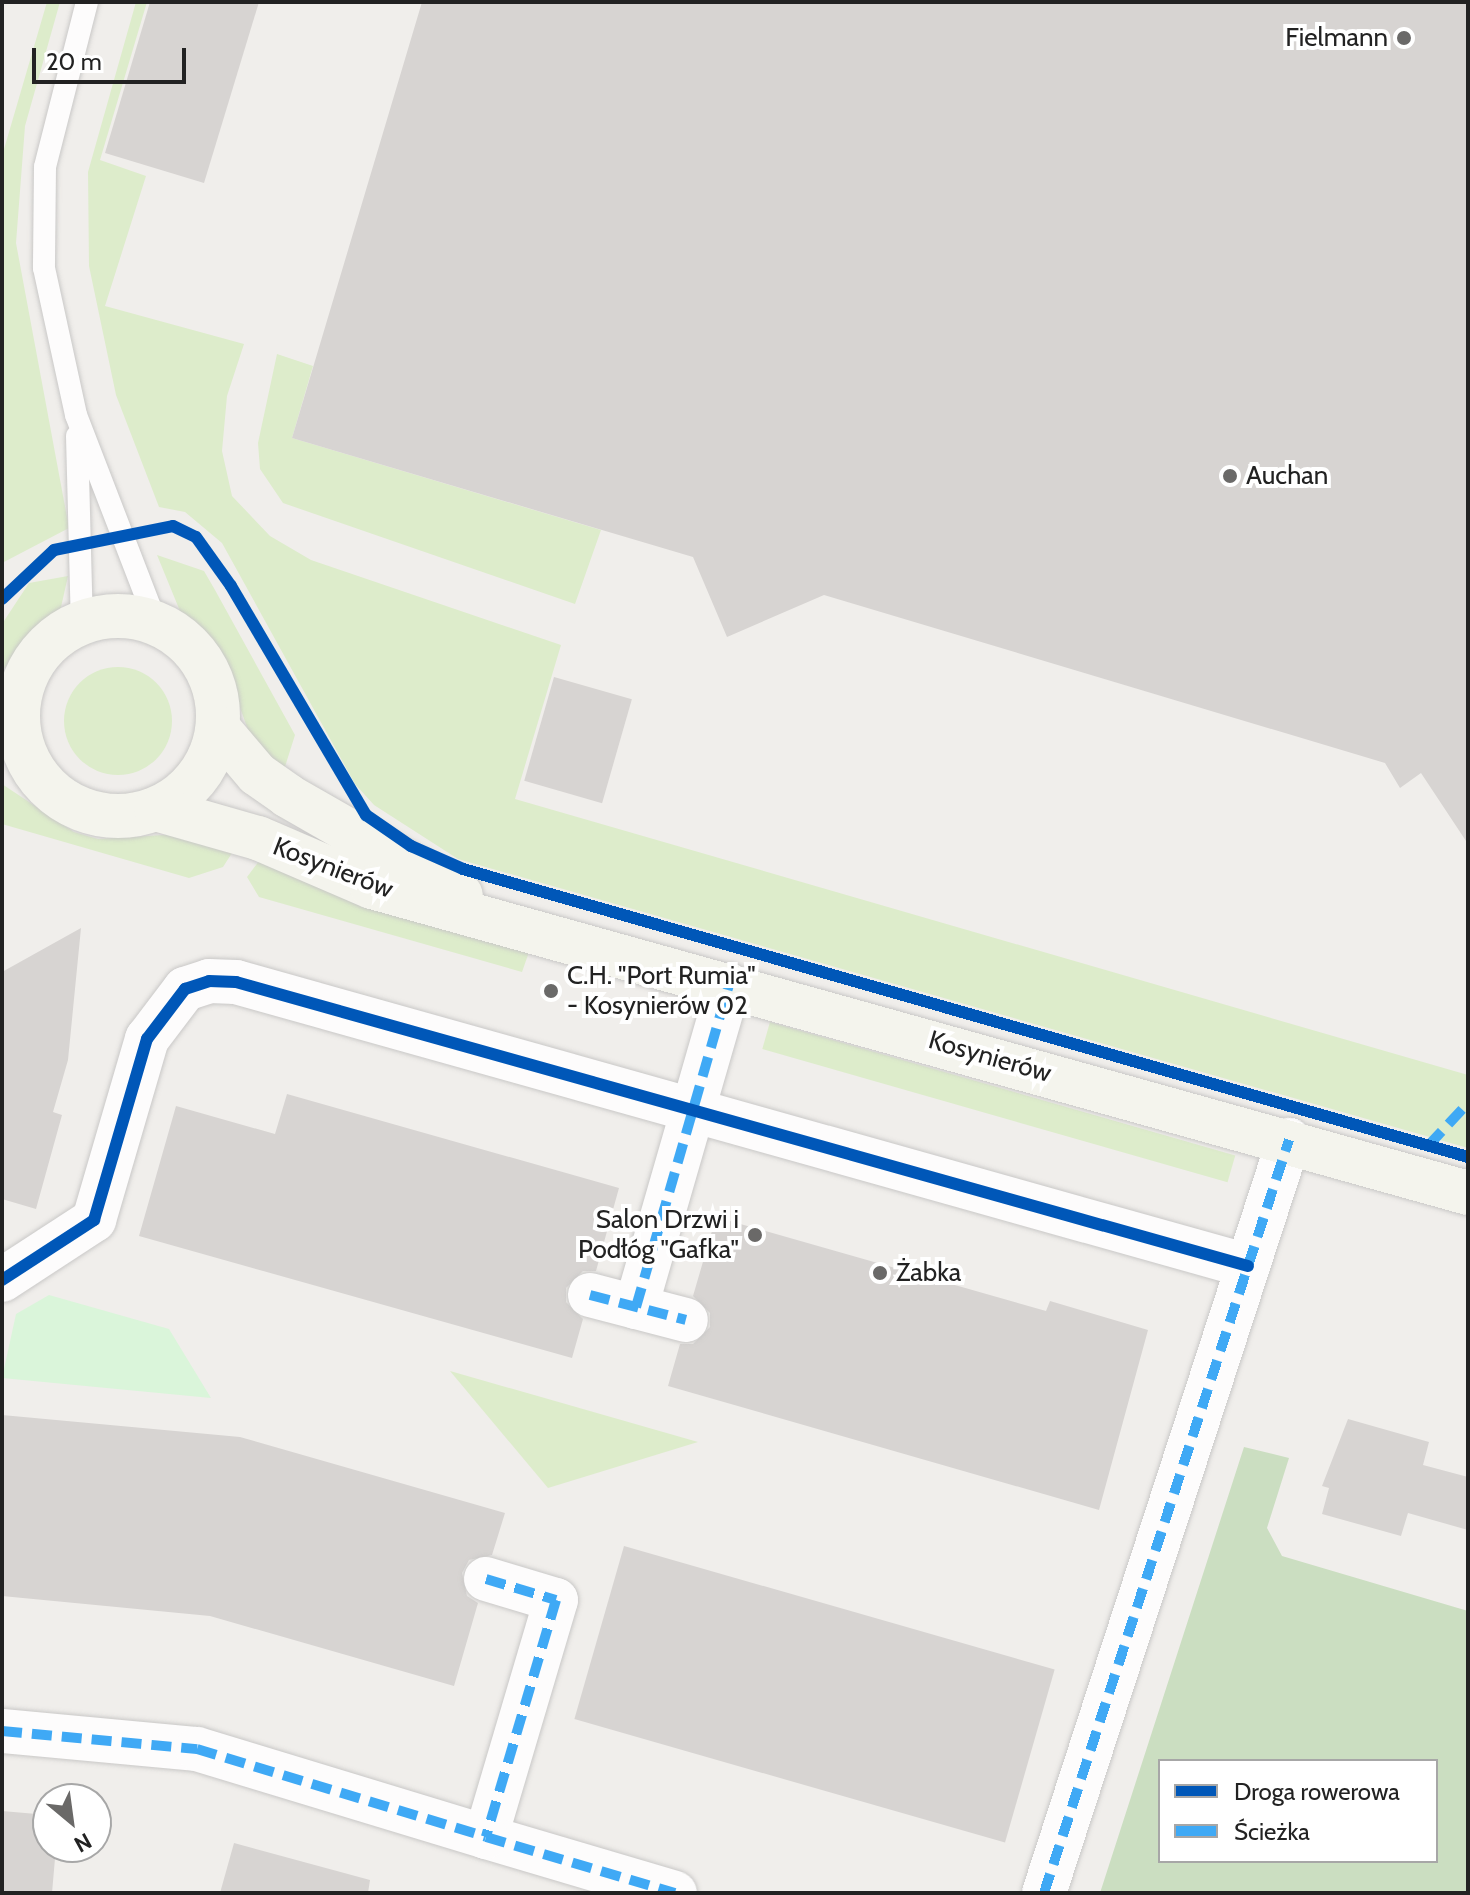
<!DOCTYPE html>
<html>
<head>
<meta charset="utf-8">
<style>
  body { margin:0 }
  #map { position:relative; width:1470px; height:1895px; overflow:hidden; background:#f0eeeb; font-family:Cabin,sans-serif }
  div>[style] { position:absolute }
  .grass>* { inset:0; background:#ddeccb; transform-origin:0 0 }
  .round { border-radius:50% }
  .forest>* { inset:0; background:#cbdec1 }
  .park>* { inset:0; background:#daf5da }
  .building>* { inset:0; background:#d7d4d2; transform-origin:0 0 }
  .roads { filter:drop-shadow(0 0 2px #c9c8c7) drop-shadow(0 0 2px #c9c8c7) }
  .lane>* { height:22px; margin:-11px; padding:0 11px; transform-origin:11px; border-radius:11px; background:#fdfcfc }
  .street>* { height:44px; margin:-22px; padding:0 22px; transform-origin:22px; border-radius:22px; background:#fdfcfc }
  .secondary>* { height:44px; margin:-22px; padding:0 22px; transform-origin:22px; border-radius:22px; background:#f4f4ed }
  .secondary>.ring { margin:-22px; padding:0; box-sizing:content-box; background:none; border:44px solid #f4f4ed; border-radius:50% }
  .quiet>* { height:10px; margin-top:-5px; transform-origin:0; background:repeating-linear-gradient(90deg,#3fa9f5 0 20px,transparent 0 30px) }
  .cycleway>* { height:12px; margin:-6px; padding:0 6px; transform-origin:6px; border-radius:6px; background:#0057b8 }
  .dots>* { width:22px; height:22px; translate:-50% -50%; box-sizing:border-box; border:4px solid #fff; border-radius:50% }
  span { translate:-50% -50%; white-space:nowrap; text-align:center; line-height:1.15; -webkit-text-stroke:8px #fff; paint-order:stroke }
  .poi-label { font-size:26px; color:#222 }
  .right { translate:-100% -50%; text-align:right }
  .left { translate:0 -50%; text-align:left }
  .street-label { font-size:26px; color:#222 }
  .frame { position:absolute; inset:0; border:4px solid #222; pointer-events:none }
  .legend { position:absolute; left:1158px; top:1759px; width:280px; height:104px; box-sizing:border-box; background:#fff; border:2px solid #a7a7a7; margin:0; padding:10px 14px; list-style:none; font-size:24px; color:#222 }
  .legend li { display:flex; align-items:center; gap:16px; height:40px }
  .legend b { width:40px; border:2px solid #a7a7a7 }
  .north { position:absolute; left:32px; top:1783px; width:80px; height:80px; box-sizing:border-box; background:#fff; border:2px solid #a7a7a7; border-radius:50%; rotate:151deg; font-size:22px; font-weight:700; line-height:32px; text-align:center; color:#222 }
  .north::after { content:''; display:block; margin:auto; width:28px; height:36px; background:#6a6968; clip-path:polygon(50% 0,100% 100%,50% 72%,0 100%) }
  .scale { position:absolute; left:32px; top:48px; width:154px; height:36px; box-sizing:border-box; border:4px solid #222; border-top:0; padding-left:10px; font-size:24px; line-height:28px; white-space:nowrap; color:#222; -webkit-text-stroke:6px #fff; paint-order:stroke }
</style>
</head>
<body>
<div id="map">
  <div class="grass">
    <div style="clip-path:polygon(47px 2px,60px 2px,25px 126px,16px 243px,69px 528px,2px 563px,2px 156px)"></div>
    <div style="clip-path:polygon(136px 2px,147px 2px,100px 160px,146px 176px,105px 306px,244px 344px,227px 396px,222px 451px,232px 496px,270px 536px,311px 560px,561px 645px,515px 799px,1468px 1075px,1468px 1148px,458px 859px,374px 805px,355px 784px,222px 543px,185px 512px,159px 507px,116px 395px,89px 266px,88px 172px)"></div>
    <div style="clip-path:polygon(277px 354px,313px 366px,292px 438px,601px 530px,575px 604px,283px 503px,260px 469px,258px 443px)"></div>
    <div style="clip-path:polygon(157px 555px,204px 571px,215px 590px,295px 735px,283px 773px,252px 741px,220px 652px,182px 616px)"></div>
    <div style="clip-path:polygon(68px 576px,59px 616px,2px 670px,2px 624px,29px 583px)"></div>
    <div class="round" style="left:64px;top:667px;width:108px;height:108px"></div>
    <div style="clip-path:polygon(2px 784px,74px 832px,98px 839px,195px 833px,232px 853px,223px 867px,189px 878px,2px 824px)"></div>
    <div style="clip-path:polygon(259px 861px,320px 888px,529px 952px,522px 972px,259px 897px,247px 877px)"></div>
    <div style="left:770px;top:1022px;width:484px;height:28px;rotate:16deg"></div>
    <div style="clip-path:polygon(450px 1371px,698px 1442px,548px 1488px)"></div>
  </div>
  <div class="forest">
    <div style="clip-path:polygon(evenodd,1244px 1447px,1289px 1458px,1267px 1528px,1282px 1556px,1468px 1611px,1468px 1893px,1100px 1893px,1244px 1447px,1160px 1761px,1436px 1761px,1436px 1861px,1160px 1861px,1160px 1761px)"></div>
  </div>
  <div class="park">
    <div style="clip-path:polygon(49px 1295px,169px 1329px,211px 1398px,2px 1378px,16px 1314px)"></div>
  </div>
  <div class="building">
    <div style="clip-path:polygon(150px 2px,259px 2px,204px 183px,105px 153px)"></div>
    <div style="clip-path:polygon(422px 2px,1468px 2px,1468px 844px,1421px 773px,1400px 788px,1385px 763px,824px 595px,727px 637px,693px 557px,292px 438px)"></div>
    <div style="left:554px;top:677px;width:81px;height:108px;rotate:16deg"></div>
    <div style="clip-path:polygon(81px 928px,68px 1060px,53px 1112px,62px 1115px,36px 1209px,2px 1199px,2px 972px)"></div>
    <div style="clip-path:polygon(287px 1094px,619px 1188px,596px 1271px,583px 1271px,566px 1288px,566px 1302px,583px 1319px,572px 1358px,139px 1236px,176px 1106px,275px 1134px)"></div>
    <div style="clip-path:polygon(716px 1217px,1046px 1311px,1050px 1301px,1148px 1330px,1099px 1510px,668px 1386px,680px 1344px,693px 1344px,710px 1327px,710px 1313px,693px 1296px)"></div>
    <div style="clip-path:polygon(2px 1415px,240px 1437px,505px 1513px,492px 1555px,469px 1560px,462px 1573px,467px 1596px,478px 1603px,454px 1686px,210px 1616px,2px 1596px)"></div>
    <div style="clip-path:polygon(1348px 1419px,1429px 1442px,1423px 1465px,1468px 1477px,1468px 1530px,1408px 1513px,1401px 1536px,1322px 1514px,1329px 1488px,1322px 1486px)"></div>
    <div style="left:624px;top:1546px;width:448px;height:180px;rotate:16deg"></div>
    <div style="clip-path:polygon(2px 1811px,48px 1815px,48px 1847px,56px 1847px,52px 1893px,2px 1893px)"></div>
    <div style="clip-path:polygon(234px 1843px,370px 1880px,368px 1893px,220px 1893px)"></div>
  </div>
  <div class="roads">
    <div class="lane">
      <div style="left:87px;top:2px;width:170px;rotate:104.3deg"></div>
      <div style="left:45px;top:167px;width:101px;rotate:90.6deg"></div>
      <div style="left:44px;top:268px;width:150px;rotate:77.7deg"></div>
      <div style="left:76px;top:415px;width:222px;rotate:68.9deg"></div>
      <div style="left:77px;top:436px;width:186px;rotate:88.5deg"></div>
    </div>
    <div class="street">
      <div style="left:2px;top:1280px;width:110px;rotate:-33.1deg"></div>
      <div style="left:94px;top:1220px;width:189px;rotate:-73.7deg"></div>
      <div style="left:147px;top:1039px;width:63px;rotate:-52.8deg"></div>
      <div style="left:185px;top:989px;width:25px;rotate:-18deg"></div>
      <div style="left:209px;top:981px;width:27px;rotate:2deg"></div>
      <div style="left:236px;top:982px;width:1051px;rotate:15.68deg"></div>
      <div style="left:590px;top:1295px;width:99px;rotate:14.6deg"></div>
      <div style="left:636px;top:1307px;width:335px;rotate:-73.9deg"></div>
      <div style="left:486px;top:1579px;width:73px;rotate:16.7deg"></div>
      <div style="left:556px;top:1600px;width:247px;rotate:106.5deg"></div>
      <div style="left:486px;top:1837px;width:197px;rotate:16.5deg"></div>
      <div style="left:2px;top:1731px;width:196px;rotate:5.3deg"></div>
      <div style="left:197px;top:1749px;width:302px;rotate:16.9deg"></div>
      <div style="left:1044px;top:1893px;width:792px;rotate:-71.98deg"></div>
    </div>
    <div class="secondary">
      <div class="ring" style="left:18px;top:616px;width:156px;height:156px"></div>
      <div style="left:218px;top:728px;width:60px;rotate:49.7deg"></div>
      <div style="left:257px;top:774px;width:38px;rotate:35deg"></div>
      <div style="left:288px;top:796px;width:199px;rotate:29.8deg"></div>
      <div style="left:156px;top:809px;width:106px;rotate:15.9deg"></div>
      <div style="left:258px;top:838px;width:124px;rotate:23.3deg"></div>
      <div style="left:372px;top:887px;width:1138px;rotate:15.6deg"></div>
    </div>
  </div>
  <div class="quiet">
    <div style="left:1428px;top:1146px;width:59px;rotate:-47.1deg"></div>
    <div style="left:590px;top:1295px;width:99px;rotate:14.6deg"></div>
    <div style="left:636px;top:1307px;width:335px;rotate:-73.9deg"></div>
    <div style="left:486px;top:1579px;width:73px;rotate:16.7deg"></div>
    <div style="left:556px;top:1600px;width:247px;rotate:106.5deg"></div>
    <div style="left:486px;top:1837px;width:197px;rotate:16.5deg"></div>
    <div style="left:2px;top:1731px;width:196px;rotate:5.3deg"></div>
    <div style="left:197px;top:1749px;width:302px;rotate:16.9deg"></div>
    <div style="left:1044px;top:1893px;width:792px;rotate:-71.98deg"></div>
  </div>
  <div class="cycleway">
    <div style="left:2px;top:599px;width:71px;rotate:-43.3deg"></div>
    <div style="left:54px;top:550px;width:121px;rotate:-11.4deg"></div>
    <div style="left:173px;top:526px;width:25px;rotate:26deg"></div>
    <div style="left:196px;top:537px;width:60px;rotate:54.5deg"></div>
    <div style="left:231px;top:586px;width:266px;rotate:59.5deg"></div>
    <div style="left:366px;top:815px;width:55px;rotate:34.6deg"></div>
    <div style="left:411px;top:846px;width:57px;rotate:23.9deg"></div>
    <div style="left:463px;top:869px;width:1045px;rotate:15.99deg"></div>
    <div style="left:2px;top:1280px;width:110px;rotate:-33.1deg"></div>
    <div style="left:94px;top:1220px;width:189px;rotate:-73.7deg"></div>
    <div style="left:147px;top:1039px;width:63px;rotate:-52.8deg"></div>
    <div style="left:185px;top:989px;width:25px;rotate:-18deg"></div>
    <div style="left:209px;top:981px;width:27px;rotate:2deg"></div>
    <div style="left:236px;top:982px;width:1051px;rotate:15.68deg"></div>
  </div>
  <div class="dots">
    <div style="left:1404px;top:38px;background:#6a6968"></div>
    <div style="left:1230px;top:476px;background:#6a6968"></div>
    <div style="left:551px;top:991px;background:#6a6968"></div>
    <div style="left:755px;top:1235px;background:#6a6968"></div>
    <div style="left:880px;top:1273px;background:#6a6968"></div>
  </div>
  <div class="poi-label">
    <span class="right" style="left:1388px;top:38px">Fielmann</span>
    <span class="left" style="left:1246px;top:476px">Auchan</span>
    <span class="left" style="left:567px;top:991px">C.H. "Port Rumia"<br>- Kosynierów 02</span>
    <span class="right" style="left:739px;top:1235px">Salon Drzwi i<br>Podłóg "Gafka"</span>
    <span class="left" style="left:896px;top:1273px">Żabka</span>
  </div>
  <div class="street-label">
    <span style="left:333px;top:868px;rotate:21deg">Kosynierów</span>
    <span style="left:990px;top:1057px;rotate:16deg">Kosynierów</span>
  </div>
  <div class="frame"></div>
  <ul class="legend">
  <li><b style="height:10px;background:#0057b8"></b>Droga rowerowa</li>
  <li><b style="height:10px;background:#3fa9f5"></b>Ścieżka</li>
  </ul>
  <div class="north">N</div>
  <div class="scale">20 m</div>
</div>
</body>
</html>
